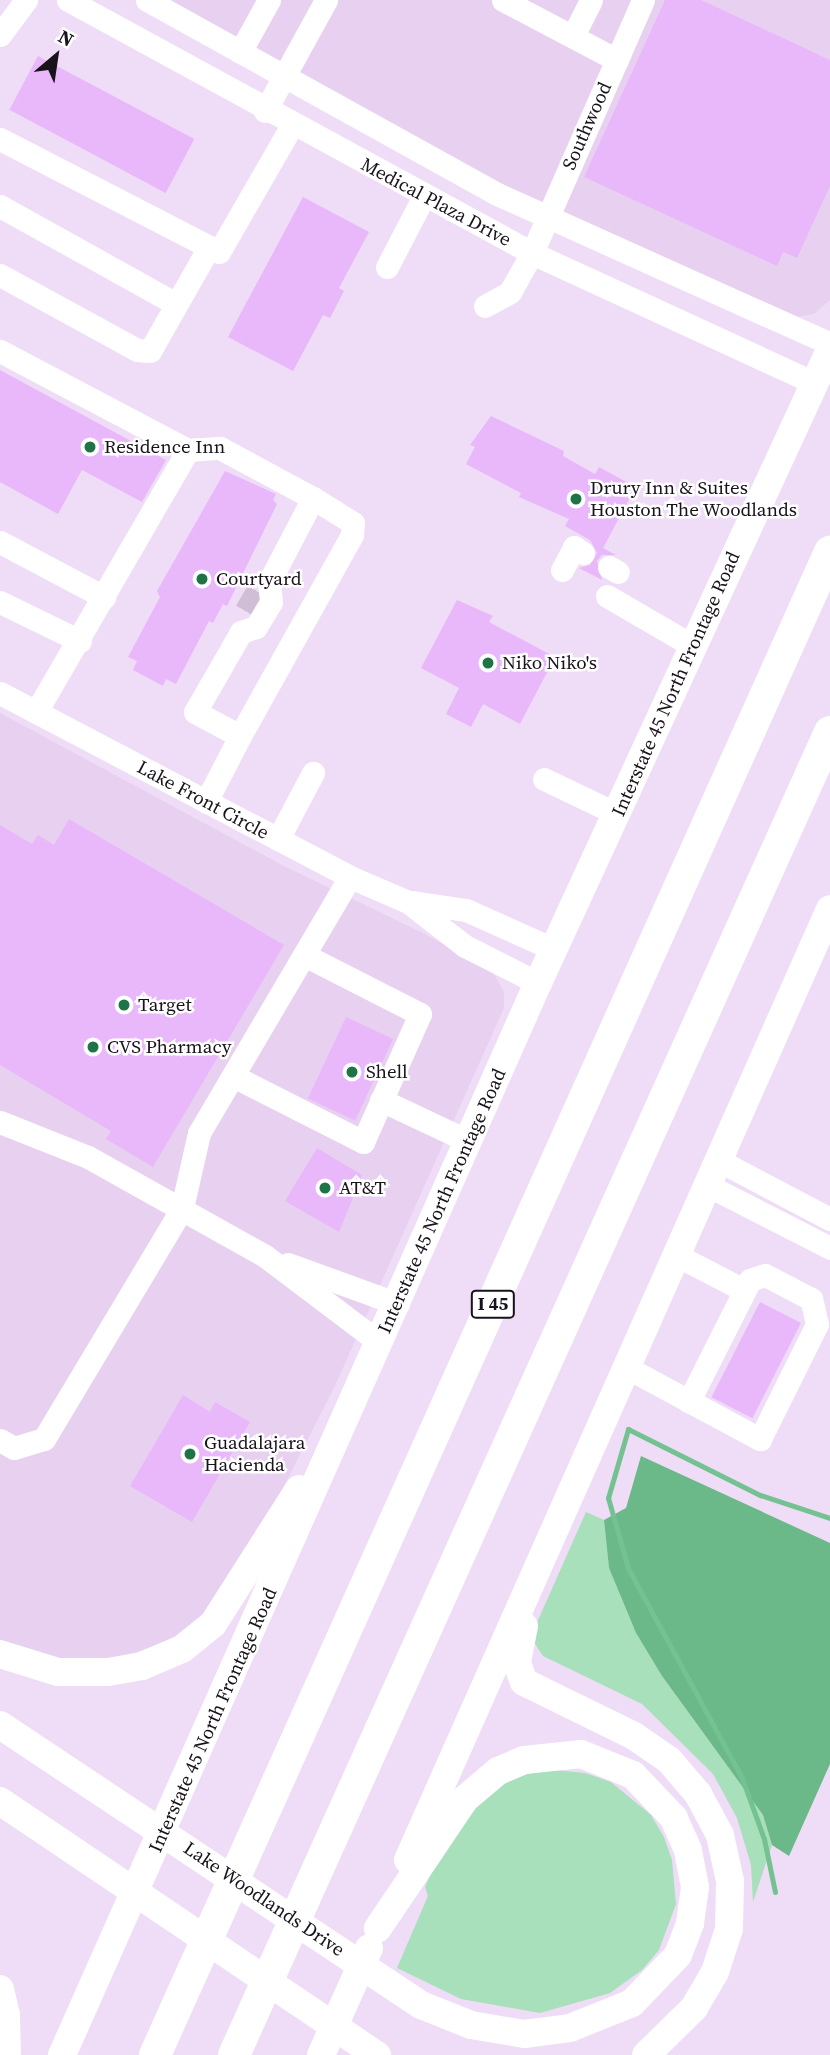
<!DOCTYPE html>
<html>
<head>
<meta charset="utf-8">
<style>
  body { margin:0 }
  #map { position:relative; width:830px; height:2055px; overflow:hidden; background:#efdcf6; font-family:"Source Serif 4",serif }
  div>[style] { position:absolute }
  .built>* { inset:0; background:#e8d0f1 }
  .green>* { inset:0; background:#a7e0ba }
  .forest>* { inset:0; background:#6bb889 }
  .stream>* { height:5px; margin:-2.5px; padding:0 2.5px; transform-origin:2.5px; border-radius:2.5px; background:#74c191 }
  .building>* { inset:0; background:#e9b8fa; transform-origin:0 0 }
  .minor-tunnel>* { height:23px; margin-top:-11.5px; transform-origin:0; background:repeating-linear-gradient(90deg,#cfbed5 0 23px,transparent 0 34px) }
  .minor>* { height:23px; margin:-11.5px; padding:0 11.5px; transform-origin:11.5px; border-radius:11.5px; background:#fff }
  .major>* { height:28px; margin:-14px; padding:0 14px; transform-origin:14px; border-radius:14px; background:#fff }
  .highway>* { height:32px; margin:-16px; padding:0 16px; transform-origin:16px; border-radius:16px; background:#fff }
  .dots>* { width:19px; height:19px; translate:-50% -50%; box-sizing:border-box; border:4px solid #fff; border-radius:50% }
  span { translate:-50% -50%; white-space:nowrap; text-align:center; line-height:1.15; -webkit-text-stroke:5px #fff; paint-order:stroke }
  .shield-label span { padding:2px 5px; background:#fff; border:2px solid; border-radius:5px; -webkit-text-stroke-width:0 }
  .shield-label { font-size:18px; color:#18121b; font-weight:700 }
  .street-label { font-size:19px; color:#18121b }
  .poi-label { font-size:19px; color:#18121b }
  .left { translate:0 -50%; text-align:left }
  .north { position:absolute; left:21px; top:21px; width:70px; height:70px; -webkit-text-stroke:5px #fff; paint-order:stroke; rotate:29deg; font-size:19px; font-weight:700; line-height:28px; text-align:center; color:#18121b }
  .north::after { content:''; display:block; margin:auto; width:24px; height:32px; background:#18121b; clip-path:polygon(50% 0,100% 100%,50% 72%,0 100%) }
</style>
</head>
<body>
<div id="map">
  <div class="built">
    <div style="clip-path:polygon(163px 0,830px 0,830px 300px,814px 314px,796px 317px,513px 190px)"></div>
    <div style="clip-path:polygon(0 713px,284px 866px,425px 934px,493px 972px,504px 992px,504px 1008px,334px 1388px,243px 1566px,198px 1621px,167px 1642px,104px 1662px,57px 1658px,0 1640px)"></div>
  </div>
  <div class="green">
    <div style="clip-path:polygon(586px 1512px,604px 1520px,609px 1568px,636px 1633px,662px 1676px,763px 1815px,772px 1845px,753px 1902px,751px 1865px,737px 1818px,713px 1774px,642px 1704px,543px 1656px,535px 1644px,535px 1627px)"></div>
    <div style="clip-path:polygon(555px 1770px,585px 1773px,611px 1782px,651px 1815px,664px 1837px,672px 1860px,676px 1904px,659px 1950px,642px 1970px,610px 1993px,540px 2013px,461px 1999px,397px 1968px,428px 1896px,425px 1887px,445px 1841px,476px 1804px,499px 1786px,527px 1774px)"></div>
  </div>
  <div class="forest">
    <div style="clip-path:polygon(641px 1456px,830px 1543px,830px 1764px,789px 1856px,772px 1845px,763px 1815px,662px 1676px,636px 1633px,609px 1568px,604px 1520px,626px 1508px)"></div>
  </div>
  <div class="stream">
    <div style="left:775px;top:1892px;width:54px;rotate:-101.7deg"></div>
    <div style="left:764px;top:1839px;width:65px;rotate:-109.8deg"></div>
    <div style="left:742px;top:1778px;width:239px;rotate:-118.5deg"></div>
    <div style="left:628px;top:1568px;width:73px;rotate:-105.9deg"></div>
    <div style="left:608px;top:1498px;width:72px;rotate:-73.8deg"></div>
    <div style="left:628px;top:1429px;width:148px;rotate:26.6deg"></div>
    <div style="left:760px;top:1495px;width:74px;rotate:18.2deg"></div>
  </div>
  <div class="building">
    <div style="clip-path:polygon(665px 0,701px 0,830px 60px,830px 186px,797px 258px,783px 252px,777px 266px,584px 177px)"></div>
    <div style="left:38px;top:56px;width:177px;height:61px;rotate:28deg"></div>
    <div style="clip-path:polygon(303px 197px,369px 232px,339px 288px,344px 291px,330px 318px,323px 315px,293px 371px,228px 337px)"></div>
    <div style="clip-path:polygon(0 370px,166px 460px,142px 502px,82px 470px,58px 514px,0 482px)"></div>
    <div style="clip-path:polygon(491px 416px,564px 451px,563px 456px,595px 474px,599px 467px,630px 484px,627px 490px,632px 494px,603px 548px,616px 555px,602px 555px,597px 561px,602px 580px,579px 568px,590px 565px,597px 553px,590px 540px,565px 526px,569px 519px,519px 497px,521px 493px,466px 464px,475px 447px,470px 445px)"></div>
    <div style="clip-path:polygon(225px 471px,276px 494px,273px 500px,277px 504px,227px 606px,223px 604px,213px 623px,209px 621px,176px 684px,166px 679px,163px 686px,133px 670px,137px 661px,128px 657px,160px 597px,157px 591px)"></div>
    <div style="clip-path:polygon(457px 600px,493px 616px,489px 622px,555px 657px,520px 724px,483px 704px,471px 727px,446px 714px,459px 688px,421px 668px)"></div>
    <div style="clip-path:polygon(69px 819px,284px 945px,153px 1167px,106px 1139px,111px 1131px,0 1065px,0 825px,32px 844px,38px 835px,54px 845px)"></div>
    <div style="left:346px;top:1017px;width:52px;height:90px;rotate:25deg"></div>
    <div style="clip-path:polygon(317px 1148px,362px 1175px,339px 1232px,285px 1201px)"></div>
    <div style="left:760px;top:1302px;width:46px;height:107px;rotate:27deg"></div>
    <div style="clip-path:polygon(183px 1395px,210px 1412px,215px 1402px,250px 1422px,192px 1522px,130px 1486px)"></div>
  </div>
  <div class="minor-tunnel">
    <div style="left:246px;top:611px;width:24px;rotate:-60deg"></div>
  </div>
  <div class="minor">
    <div style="left:68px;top:0;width:528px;rotate:28.6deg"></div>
    <div style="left:532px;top:253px;width:311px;rotate:24.7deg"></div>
    <div style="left:147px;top:0;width:400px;rotate:29deg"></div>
    <div style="left:497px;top:194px;width:365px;rotate:24.2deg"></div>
    <div style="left:503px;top:0;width:129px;rotate:27.8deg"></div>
    <div style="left:0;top:35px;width:44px;rotate:-53.4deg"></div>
    <div style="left:573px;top:36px;width:40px;rotate:-63.4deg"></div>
    <div style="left:240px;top:52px;width:60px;rotate:-60.9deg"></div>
    <div style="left:265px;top:111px;width:127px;rotate:-61.2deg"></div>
    <div style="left:0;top:139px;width:246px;rotate:27.3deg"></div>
    <div style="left:219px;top:252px;width:146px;rotate:-60.1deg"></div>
    <div style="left:0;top:206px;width:201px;rotate:29.1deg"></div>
    <div style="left:387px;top:267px;width:80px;rotate:-62.5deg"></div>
    <div style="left:0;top:275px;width:156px;rotate:28.7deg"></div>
    <div style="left:137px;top:350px;width:13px;rotate:4deg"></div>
    <div style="left:150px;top:351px;width:117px;rotate:-60.4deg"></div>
    <div style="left:485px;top:306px;width:29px;rotate:-29deg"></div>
    <div style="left:510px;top:292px;width:45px;rotate:-60.6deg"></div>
    <div style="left:532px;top:253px;width:276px;rotate:-66.3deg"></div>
    <div style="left:0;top:351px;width:212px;rotate:27.8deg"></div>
    <div style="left:0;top:542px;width:118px;rotate:27.9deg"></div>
    <div style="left:609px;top:567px;width:10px;rotate:29deg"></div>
    <div style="left:562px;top:570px;width:26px;rotate:-62deg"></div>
    <div style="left:574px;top:547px;width:11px;rotate:34deg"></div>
    <div style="left:607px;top:596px;width:99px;rotate:30.2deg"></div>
    <div style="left:0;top:602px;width:89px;rotate:26deg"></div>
    <div style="left:0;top:693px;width:395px;rotate:27.7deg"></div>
    <div style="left:350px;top:877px;width:63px;rotate:23.3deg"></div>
    <div style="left:408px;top:902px;width:72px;rotate:37.7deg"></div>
    <div style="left:465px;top:946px;width:82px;rotate:26.9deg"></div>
    <div style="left:36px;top:712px;width:303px;rotate:-59.9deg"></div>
    <div style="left:188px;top:450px;width:32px;rotate:-4deg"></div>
    <div style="left:220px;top:448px;width:106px;rotate:28.3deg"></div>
    <div style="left:313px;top:498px;width:95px;rotate:117.6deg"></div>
    <div style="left:269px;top:582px;width:20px;rotate:84deg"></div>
    <div style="left:271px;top:602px;width:29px;rotate:121deg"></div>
    <div style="left:256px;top:627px;width:16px;rotate:162deg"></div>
    <div style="left:241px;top:632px;width:92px;rotate:119.9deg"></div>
    <div style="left:195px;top:712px;width:51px;rotate:28.1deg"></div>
    <div style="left:240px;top:736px;width:74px;rotate:117.3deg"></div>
    <div style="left:240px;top:736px;width:230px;rotate:-60.9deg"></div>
    <div style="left:352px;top:535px;width:12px;rotate:-85deg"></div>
    <div style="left:353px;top:523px;width:47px;rotate:-148deg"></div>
    <div style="left:544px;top:779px;width:81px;rotate:25.6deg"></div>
    <div style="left:278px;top:839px;width:75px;rotate:-62.1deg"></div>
    <div style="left:411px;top:902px;width:56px;rotate:8.3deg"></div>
    <div style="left:466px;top:910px;width:95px;rotate:24.1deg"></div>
    <div style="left:233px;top:1076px;width:146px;rotate:26.9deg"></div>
    <div style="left:363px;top:1142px;width:140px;rotate:-66deg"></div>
    <div style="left:420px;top:1014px;width:130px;rotate:-153deg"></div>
    <div style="left:381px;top:1100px;width:96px;rotate:25.2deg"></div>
    <div style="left:0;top:1122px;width:95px;rotate:21.7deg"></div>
    <div style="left:88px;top:1157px;width:203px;rotate:29.2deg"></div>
    <div style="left:265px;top:1256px;width:144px;rotate:37.1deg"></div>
    <div style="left:718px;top:1160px;width:127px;rotate:27.8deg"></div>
    <div style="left:707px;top:1185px;width:138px;rotate:27.1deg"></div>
    <div style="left:676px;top:1255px;width:74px;rotate:27.3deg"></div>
    <div style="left:288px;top:1264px;width:117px;rotate:20deg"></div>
    <div style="left:626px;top:1367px;width:72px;rotate:28.4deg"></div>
    <div style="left:689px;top:1401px;width:81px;rotate:28.2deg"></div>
    <div style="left:760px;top:1439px;width:128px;rotate:-63.6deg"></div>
    <div style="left:817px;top:1324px;width:26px;rotate:-103deg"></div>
    <div style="left:811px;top:1299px;width:52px;rotate:-152.4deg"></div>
    <div style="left:765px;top:1275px;width:16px;rotate:162deg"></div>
    <div style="left:750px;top:1280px;width:136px;rotate:116.8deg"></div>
    <div style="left:0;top:1440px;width:16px;rotate:30deg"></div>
    <div style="left:14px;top:1448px;width:31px;rotate:-17deg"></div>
    <div style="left:44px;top:1439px;width:269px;rotate:-59.1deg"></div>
    <div style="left:182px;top:1208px;width:77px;rotate:-77.2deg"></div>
    <div style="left:199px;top:1133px;width:297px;rotate:-59.5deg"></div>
  </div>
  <div class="major">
    <div style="left:524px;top:1626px;width:38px;rotate:101deg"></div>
    <div style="left:517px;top:1663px;width:20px;rotate:70deg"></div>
    <div style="left:524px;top:1682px;width:123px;rotate:26.1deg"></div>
    <div style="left:634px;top:1736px;width:42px;rotate:34.4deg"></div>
    <div style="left:669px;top:1760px;width:45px;rotate:49.5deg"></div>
    <div style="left:698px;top:1794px;width:47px;rotate:61.8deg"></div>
    <div style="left:720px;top:1835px;width:47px;rotate:77.7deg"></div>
    <div style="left:730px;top:1881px;width:48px;rotate:91.2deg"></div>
    <div style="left:729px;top:1929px;width:45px;rotate:108deg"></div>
    <div style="left:715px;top:1972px;width:42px;rotate:120.3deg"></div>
    <div style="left:694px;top:2008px;width:67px;rotate:135.6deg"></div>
    <div style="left:0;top:1654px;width:61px;rotate:17.2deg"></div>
    <div style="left:58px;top:1672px;width:50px"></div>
    <div style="left:108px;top:1672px;width:35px;rotate:-10deg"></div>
    <div style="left:142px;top:1666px;width:43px;rotate:-23deg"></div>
    <div style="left:182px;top:1649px;width:40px;rotate:-39deg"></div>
    <div style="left:213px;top:1624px;width:160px;rotate:-57.5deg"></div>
    <div style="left:0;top:1725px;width:506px;rotate:33.63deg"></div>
    <div style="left:421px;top:2005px;width:54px;rotate:21.8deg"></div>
    <div style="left:471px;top:2025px;width:54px;rotate:9.6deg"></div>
    <div style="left:524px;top:2034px;width:46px;rotate:-7.4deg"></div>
    <div style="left:570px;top:2028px;width:67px;rotate:-22deg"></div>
    <div style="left:632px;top:2003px;width:66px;rotate:-46.2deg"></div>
    <div style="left:678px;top:1955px;width:34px;rotate:-69deg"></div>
    <div style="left:690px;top:1923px;width:36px;rotate:-82deg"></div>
    <div style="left:695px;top:1887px;width:38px;rotate:-101deg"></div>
    <div style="left:688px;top:1850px;width:35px;rotate:-114deg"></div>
    <div style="left:674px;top:1818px;width:59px;rotate:-133.6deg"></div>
    <div style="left:633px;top:1775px;width:56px;rotate:-158deg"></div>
    <div style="left:581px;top:1754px;width:57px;rotate:174deg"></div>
    <div style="left:524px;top:1760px;width:28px;rotate:157deg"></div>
    <div style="left:498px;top:1771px;width:43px;rotate:139.7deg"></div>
    <div style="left:465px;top:1799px;width:156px;rotate:124deg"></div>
    <div style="left:0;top:1801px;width:455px;rotate:34deg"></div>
    <div style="left:408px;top:1860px;width:1040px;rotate:-66.07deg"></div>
    <div style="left:0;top:1989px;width:27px;rotate:77deg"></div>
    <div style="left:6px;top:2015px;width:40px;rotate:88.6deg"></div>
    <div style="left:62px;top:2055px;width:1173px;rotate:-66.06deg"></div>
    <div style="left:538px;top:983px;width:697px;rotate:-65.24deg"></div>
    <div style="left:321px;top:2055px;width:117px;rotate:-65.8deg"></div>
  </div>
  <div class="highway">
    <div style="left:155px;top:2055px;width:1648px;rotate:-65.82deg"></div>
    <div style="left:234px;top:2055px;width:1451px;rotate:-65.75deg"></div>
  </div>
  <div class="dots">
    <div style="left:90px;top:447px;background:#1f7447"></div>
    <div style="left:576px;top:499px;background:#1f7447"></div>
    <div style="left:202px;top:579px;background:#1f7447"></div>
    <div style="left:488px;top:663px;background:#1f7447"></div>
    <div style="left:124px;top:1005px;background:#1f7447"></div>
    <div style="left:93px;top:1047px;background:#1f7447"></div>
    <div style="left:352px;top:1072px;background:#1f7447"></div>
    <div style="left:325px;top:1188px;background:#1f7447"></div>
    <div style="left:190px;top:1454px;background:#1f7447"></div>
  </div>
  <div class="shield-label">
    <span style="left:493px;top:1304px">I 45</span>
  </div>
  <div class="street-label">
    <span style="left:587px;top:126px;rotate:-66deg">Southwood</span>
    <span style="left:436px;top:202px;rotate:28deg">Medical Plaza Drive</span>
    <span style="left:676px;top:684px;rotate:-66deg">Interstate 45 North Frontage Road</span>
    <span style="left:203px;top:800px;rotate:28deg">Lake Front Circle</span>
    <span style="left:442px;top:1201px;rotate:-66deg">Interstate 45 North Frontage Road</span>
    <span style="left:213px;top:1720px;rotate:-66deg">Interstate 45 North Frontage Road</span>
    <span style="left:264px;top:1899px;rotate:34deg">Lake Woodlands Drive</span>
  </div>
  <div class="poi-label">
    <span class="left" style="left:104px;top:447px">Residence Inn</span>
    <span class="left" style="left:590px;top:499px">Drury Inn &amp; Suites<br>Houston The Woodlands</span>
    <span class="left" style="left:216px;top:579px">Courtyard</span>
    <span class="left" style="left:502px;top:663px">Niko Niko's</span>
    <span class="left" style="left:138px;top:1005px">Target</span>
    <span class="left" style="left:107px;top:1047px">CVS Pharmacy</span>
    <span class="left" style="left:366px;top:1072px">Shell</span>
    <span class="left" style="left:339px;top:1188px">AT&amp;T</span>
    <span class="left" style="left:204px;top:1454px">Guadalajara<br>Hacienda</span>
  </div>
  <div class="north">N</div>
</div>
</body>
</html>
